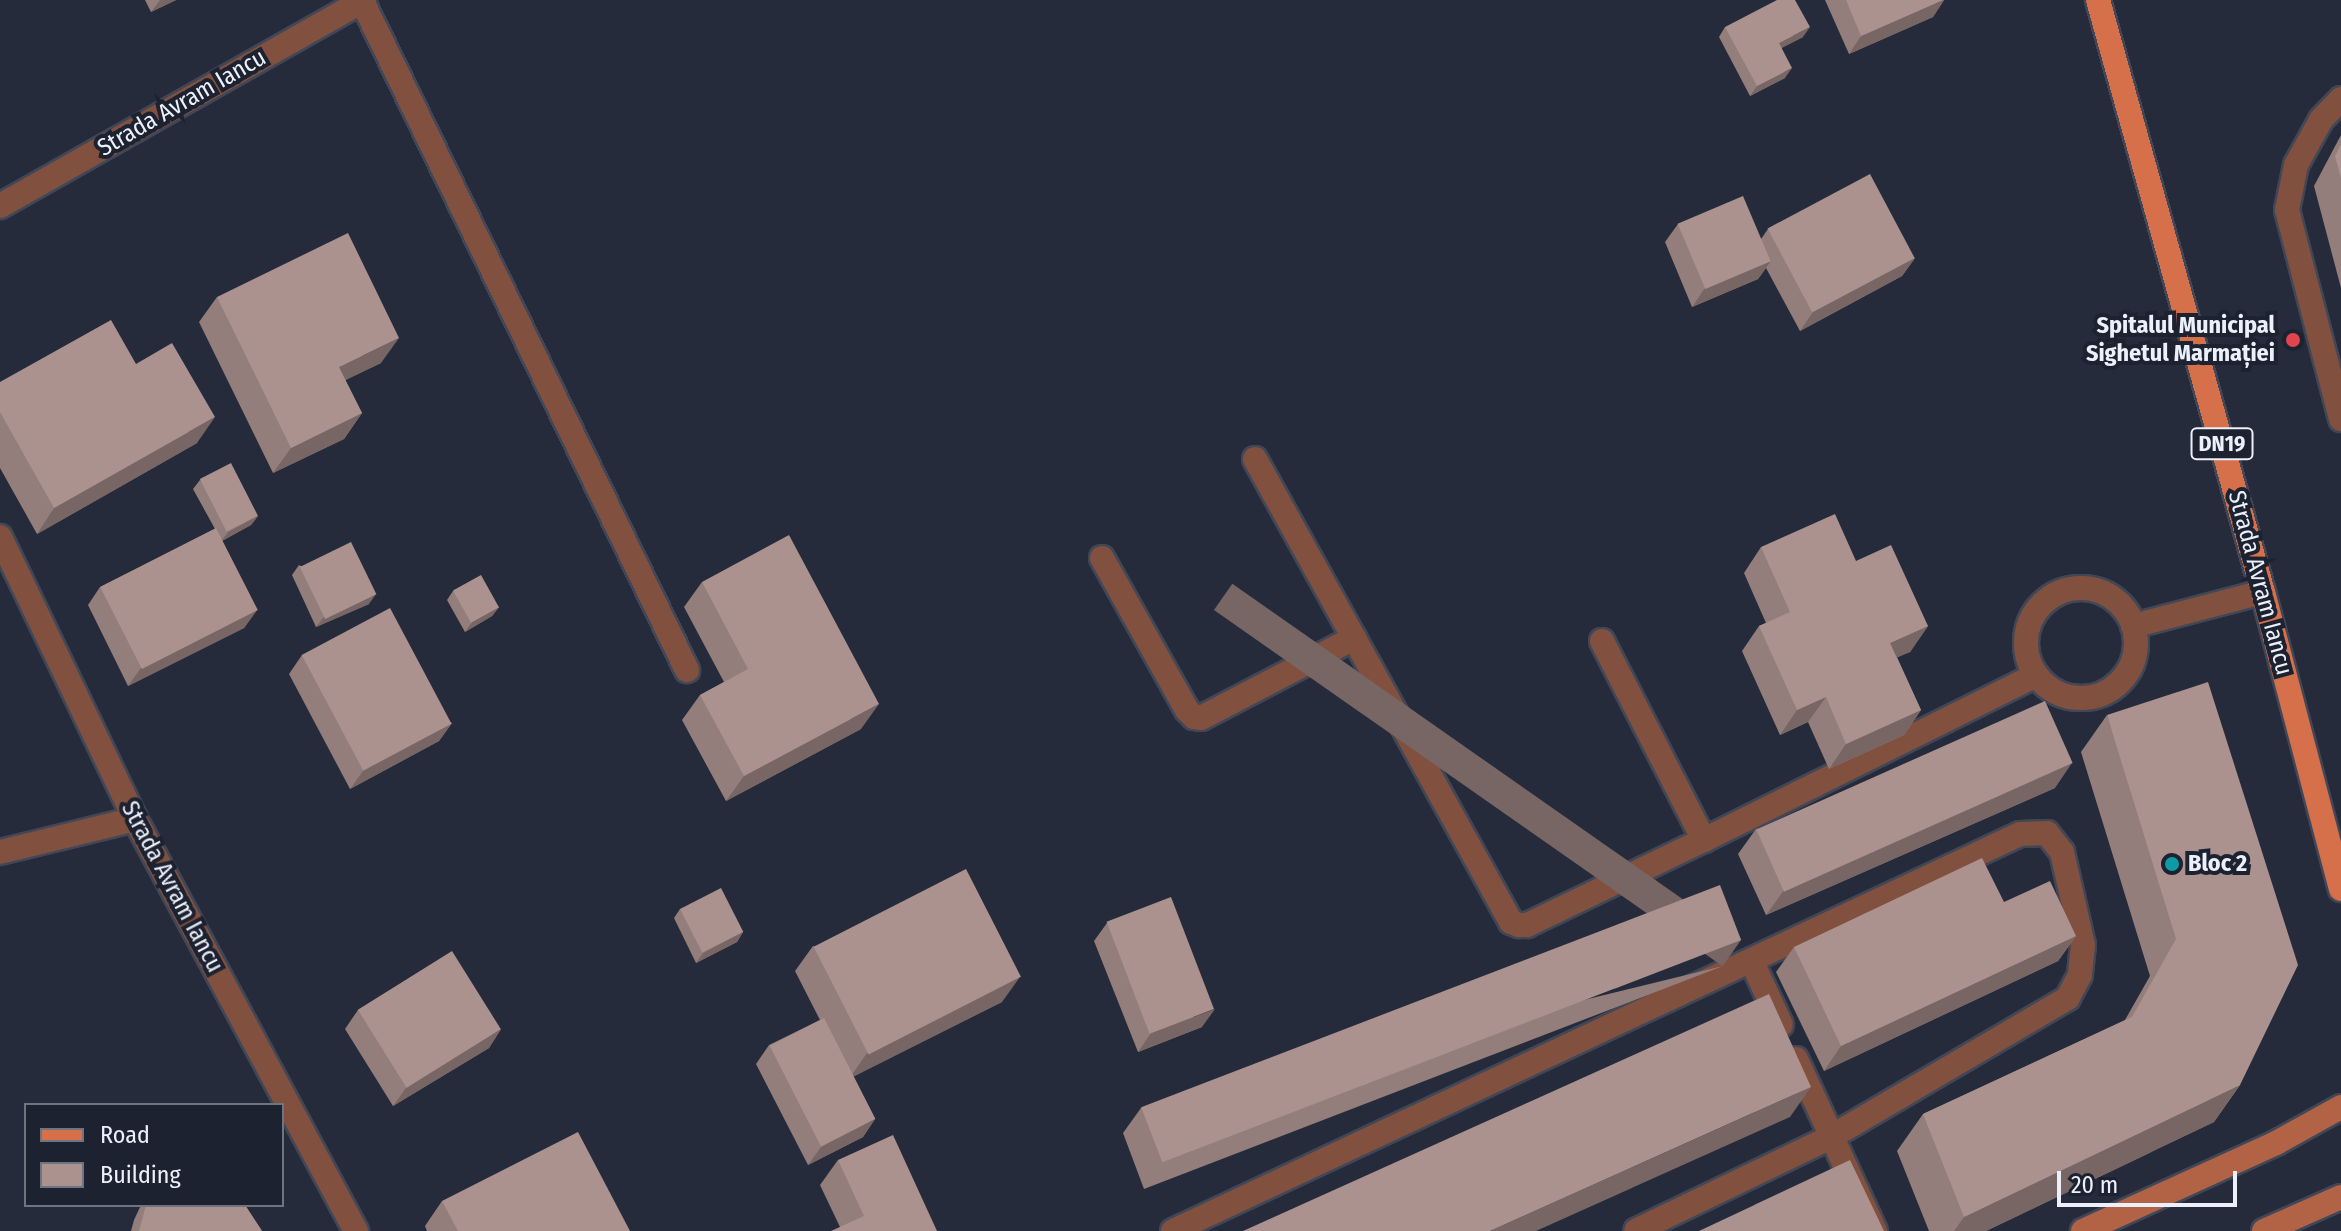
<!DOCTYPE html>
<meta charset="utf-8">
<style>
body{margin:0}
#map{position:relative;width:2341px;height:1231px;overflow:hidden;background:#252b3b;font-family:"Fira Sans Condensed",sans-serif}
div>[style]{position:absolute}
.roads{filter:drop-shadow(2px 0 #414756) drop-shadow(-2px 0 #414756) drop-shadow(0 2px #414756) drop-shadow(0 -2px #414756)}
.lane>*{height:24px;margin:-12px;padding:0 12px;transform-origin:12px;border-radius:12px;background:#82503e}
.lane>.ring{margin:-12px;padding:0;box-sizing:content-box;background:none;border:24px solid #82503e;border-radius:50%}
.street>*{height:24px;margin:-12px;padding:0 12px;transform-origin:12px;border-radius:12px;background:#82503e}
.secondary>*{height:24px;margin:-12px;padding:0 12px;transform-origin:12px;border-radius:12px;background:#b26345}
.primary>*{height:24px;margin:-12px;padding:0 12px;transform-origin:12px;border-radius:12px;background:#d6704a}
.wall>*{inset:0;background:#937e7b}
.shaded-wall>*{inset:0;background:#786664;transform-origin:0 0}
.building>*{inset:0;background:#ab928f;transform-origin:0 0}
.dots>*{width:22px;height:22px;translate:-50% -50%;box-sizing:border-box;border:4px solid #1c2230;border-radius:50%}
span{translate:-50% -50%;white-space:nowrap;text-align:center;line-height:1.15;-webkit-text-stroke:8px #1c2230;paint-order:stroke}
.shield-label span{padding:2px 6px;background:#1c2230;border:2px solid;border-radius:6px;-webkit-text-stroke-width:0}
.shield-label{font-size:22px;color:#ecf0fb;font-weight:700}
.street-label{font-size:24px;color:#ecf0fb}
.poi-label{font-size:24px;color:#ecf0fb;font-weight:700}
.right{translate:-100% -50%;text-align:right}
.left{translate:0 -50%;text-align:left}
.legend{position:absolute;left:24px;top:1103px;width:260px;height:104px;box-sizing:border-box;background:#1c2230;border:2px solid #6f7481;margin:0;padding:10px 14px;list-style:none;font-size:24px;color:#ecf0fb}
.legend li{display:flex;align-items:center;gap:16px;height:40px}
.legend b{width:40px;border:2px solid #6f7481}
.scale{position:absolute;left:2057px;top:1171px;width:180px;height:36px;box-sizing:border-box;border:4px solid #ecf0fb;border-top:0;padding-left:10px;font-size:24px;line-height:28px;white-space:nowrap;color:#ecf0fb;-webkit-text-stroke:6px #1c2230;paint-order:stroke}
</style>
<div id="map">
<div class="roads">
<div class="lane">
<div style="left:2341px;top:99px;width:29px;rotate:134deg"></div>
<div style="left:2321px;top:120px;width:51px;rotate:119.1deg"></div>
<div style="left:2296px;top:165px;width:46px;rotate:101.3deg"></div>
<div style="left:2287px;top:210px;width:216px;rotate:75.5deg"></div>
<div style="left:1255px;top:459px;width:529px;rotate:61.06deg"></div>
<div style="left:1511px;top:922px;width:9px;rotate:21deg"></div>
<div style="left:1519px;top:925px;width:8px"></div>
<div style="left:1527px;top:925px;width:196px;rotate:-25.7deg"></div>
<div style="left:1704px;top:840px;width:371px;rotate:-26.4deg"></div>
<div style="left:1102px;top:558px;width:174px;rotate:60.8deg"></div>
<div style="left:1187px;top:710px;width:10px;rotate:45deg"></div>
<div style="left:1194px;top:717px;width:7px;rotate:8deg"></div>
<div style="left:1201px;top:718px;width:173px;rotate:-27.6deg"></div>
<div class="ring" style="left:2026px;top:588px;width:86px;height:86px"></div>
<div style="left:2133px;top:626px;width:134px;rotate:-14.7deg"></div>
<div style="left:1602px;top:641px;width:224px;rotate:62.9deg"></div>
<div style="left:1752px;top:962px;width:69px;rotate:65.3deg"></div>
<div style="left:1796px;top:1059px;width:189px;rotate:65.3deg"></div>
<div style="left:1173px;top:1231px;width:935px;rotate:-25.11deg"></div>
<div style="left:2020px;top:834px;width:27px;rotate:-2deg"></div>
<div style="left:2047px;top:833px;width:24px;rotate:52deg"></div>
<div style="left:2062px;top:852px;width:95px;rotate:77.3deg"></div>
<div style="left:2083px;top:945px;width:30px;rotate:96deg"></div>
<div style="left:2080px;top:975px;width:26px;rotate:118deg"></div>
<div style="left:2068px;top:998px;width:275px;rotate:149.6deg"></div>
<div style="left:1831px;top:1137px;width:216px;rotate:154.3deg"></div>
</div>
<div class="street">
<div style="left:362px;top:1px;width:744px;rotate:64.09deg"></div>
<div style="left:0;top:206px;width:418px;rotate:-29.5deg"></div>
<div style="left:0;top:537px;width:313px;rotate:64.4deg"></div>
<div style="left:135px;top:819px;width:468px;rotate:61.8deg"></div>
<div style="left:0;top:852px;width:139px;rotate:-13.7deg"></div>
</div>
<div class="secondary">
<div style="left:2083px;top:1231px;width:212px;rotate:-24.5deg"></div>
<div style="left:2276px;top:1143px;width:74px;rotate:-29deg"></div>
<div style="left:2264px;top:1231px;width:84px;rotate:-23.8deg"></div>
</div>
<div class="primary">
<div style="left:2098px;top:0;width:615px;rotate:74.43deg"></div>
<div style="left:2263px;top:592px;width:307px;rotate:75.3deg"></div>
</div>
</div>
<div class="wall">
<div style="clip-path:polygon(145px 0,176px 0,151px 12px)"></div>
<div style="clip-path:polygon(1825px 0,1944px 0,1933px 17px,1849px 54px)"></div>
<div style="clip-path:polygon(1725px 27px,1803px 37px,1781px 48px,1785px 78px,1750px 96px,1719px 37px)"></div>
<div style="clip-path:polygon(2341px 135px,2341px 288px,2314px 186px)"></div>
<div style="clip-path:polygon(1678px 224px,1761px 239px,1768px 229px,1915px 258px,1902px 276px,1800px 331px,1766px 268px,1758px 279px,1692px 307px,1665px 242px)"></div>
<div style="clip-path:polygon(217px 297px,381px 363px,345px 380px,362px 413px,344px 439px,273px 473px,199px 322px)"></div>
<div style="clip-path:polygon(136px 364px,197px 443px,37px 534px,0 468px,0 382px)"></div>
<div style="clip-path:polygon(200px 480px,258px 516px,251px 525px,222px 541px,257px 610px,244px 628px,128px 686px,88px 605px,100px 587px,215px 529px,193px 489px)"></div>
<div style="clip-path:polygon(1761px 547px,1856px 561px,1928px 626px,1910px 652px,1897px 657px,1921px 710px,1904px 735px,1829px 769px,1808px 722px,1780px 735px,1742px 651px,1759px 626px,1766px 623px,1744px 573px)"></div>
<div style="clip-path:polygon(299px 565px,369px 604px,316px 627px,292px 575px)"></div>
<div style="clip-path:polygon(702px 582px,861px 729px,726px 801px,682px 720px,700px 695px,724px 682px,684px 607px)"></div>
<div style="clip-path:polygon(453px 591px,499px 607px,492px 616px,465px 632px,447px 600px)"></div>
<div style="clip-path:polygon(302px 655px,452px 723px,439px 741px,350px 789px,289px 674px)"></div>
<div style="clip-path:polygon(2107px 715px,2240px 1085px,2214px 1122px,1986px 1231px,1929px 1231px,1897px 1151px,1923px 1114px,2125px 1020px,2150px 976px,2081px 752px)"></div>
<div style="clip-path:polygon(2055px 788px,1766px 915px,1738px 854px,1756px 829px)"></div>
<div style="clip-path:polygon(2004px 902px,2076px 936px,2058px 961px,1824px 1071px,1776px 972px,1794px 947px)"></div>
<div style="clip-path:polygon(680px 909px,743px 932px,737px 942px,696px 963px,674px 918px)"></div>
<div style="clip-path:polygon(1107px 923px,1202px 1027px,1138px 1052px,1094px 941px)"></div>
<div style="clip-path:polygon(813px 946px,1002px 1002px,853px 1076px,875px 1119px,863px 1137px,808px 1165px,756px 1064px,769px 1045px,820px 1020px,795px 971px)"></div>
<div style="clip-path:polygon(1723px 966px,1144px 1189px,1123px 1133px,1141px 1108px)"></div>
<div style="clip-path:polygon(358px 1010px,501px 1029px,489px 1048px,393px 1106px,345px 1029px)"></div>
<div style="clip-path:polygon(838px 1160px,937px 1231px,840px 1227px,820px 1185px)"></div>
<div style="clip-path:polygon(442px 1201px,630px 1231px,427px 1231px,425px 1226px)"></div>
<div style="clip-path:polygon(141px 1205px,245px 1205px,262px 1231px,131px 1231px,134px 1220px)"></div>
</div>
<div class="shaded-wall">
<div style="clip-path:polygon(160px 0,176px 0,151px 12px)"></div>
<div style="clip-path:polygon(1943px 0,1944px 0,1933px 17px,1849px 54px,1861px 36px)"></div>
<div style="clip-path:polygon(1810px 27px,1803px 37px,1772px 53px,1779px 43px)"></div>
<div style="clip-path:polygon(1792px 68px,1785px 78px,1750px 96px,1757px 86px)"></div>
<div style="clip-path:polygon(1915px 258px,1902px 276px,1800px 331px,1813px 312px)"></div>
<div style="clip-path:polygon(1771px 261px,1758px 279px,1692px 307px,1705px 288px)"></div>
<div style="clip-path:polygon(399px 338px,381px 363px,321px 392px,339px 367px)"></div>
<div style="clip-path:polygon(362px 413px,344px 439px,273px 473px,291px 448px)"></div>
<div style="clip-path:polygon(215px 417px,197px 443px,37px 534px,54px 508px)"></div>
<div style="clip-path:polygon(258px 516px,251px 525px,221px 541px,228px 532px)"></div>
<div style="clip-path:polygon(376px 594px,369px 604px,316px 627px,323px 618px)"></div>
<div style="clip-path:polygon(499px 607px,492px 616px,465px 632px,472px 622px)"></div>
<div style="clip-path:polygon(257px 610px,244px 628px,128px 686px,141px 668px)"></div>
<div style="clip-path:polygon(1928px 626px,1910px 652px,1873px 668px,1890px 643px)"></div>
<div style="clip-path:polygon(1826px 697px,1808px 722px,1780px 735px,1797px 710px)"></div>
<div style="clip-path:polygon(879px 704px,861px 729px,726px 801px,744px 776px)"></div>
<div style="clip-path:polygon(1921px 710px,1904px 735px,1829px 769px,1846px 744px)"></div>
<div style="clip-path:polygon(452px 723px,439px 741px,350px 789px,363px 771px)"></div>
<div style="clip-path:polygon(2072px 763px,2055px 788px,1766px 915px,1784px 890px)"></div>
<div style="clip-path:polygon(743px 932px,737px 942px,696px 963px,703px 953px)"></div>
<div style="clip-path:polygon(2076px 936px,2058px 961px,1824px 1071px,1841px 1046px)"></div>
<div style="left:1741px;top:940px;width:32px;height:621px;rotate:125deg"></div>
<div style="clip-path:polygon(1020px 977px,1002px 1002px,849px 1079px,867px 1053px)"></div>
<div style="clip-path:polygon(1215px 1009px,1202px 1027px,1138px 1052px,1151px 1033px)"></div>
<div style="clip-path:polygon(501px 1029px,489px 1048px,393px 1106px,406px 1088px)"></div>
<div style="clip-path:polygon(2240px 1085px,2214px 1122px,1986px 1231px,1954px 1231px,1964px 1217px)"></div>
<div style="clip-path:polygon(1811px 1087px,1790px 1117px,1536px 1231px,1490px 1231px)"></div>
<div style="clip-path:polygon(875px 1119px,863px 1137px,808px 1165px,821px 1147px)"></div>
</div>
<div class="building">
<div style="clip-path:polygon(1777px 0,1795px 0,1810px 27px,1779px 43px,1792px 68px,1757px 86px,1725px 27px)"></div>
<div style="clip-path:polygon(1846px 0,1943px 0,1861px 36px)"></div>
<div style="clip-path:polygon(2341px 144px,2341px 178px,2335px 156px)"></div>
<div style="left:1870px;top:174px;width:95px;height:116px;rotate:62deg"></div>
<div style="left:1743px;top:196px;width:71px;height:71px;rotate:67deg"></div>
<div style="clip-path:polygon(348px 233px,399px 338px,339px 367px,362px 413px,291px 448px,217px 297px)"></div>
<div style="clip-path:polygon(111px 320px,136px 364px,172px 343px,215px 417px,54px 508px,0 412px,0 382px)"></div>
<div style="left:231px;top:463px;width:59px;height:35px;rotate:63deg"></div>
<div style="clip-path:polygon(1835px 514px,1856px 561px,1891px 545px,1928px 626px,1890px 643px,1921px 710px,1846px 744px,1826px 697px,1797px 710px,1759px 626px,1790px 612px,1761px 547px)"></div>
<div style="left:216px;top:528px;width:92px;height:130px;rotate:63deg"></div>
<div style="clip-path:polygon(789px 535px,879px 704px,744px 776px,700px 695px,748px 669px,702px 582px)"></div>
<div style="left:351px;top:542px;width:58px;height:57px;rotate:64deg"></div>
<div style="left:481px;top:575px;width:37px;height:32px;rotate:61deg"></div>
<div style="left:390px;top:608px;width:131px;height:100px;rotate:62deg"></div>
<div style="clip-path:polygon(2208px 682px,2298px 965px,2240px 1085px,1964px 1217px,1923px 1114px,2132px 1017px,2176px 939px,2107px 715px)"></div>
<div style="left:2045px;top:701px;width:68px;height:316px;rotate:66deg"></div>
<div style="clip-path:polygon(1982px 858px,2004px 902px,2050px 881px,2076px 936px,1841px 1046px,1794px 947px)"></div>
<div style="left:966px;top:869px;width:121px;height:171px;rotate:63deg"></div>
<div style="left:1720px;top:885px;width:59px;height:620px;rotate:69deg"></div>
<div style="left:721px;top:888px;width:49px;height:46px;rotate:63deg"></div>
<div style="left:1171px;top:897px;width:120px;height:69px;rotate:69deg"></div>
<div style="left:452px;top:951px;width:92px;height:111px;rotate:58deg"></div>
<div style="clip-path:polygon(1769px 994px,1811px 1087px,1490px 1231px,1243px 1231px)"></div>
<div style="left:824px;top:1018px;width:113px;height:61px;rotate:63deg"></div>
<div style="clip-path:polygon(578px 1132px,630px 1231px,458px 1231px,442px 1201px)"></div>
<div style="clip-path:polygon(893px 1135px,937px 1231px,831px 1231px,864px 1216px,838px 1160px)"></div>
<div style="clip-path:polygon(1850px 1160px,1884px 1231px,1699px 1231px)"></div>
<div style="clip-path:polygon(146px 1205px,245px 1205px,262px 1231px,139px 1231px)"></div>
</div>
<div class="dots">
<div style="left:2293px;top:340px;background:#e0444e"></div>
<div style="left:2172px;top:864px;background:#0f9aa8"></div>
</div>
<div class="shield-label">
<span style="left:2222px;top:444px">DN19</span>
</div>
<div class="street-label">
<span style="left:182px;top:103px;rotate:-30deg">Strada Avram Iancu</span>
<span style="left:2260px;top:583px;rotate:75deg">Strada Avram Iancu</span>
<span style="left:172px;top:887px;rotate:62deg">Strada Avram Iancu</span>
</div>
<div class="poi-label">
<span class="right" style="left:2275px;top:340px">Spitalul Municipal<br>Sighetul Marmației</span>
<span class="left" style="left:2188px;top:864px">Bloc 2</span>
</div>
<ul class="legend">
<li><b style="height:10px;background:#d6704a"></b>Road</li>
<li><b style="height:22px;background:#ab928f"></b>Building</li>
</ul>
<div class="scale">20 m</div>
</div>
